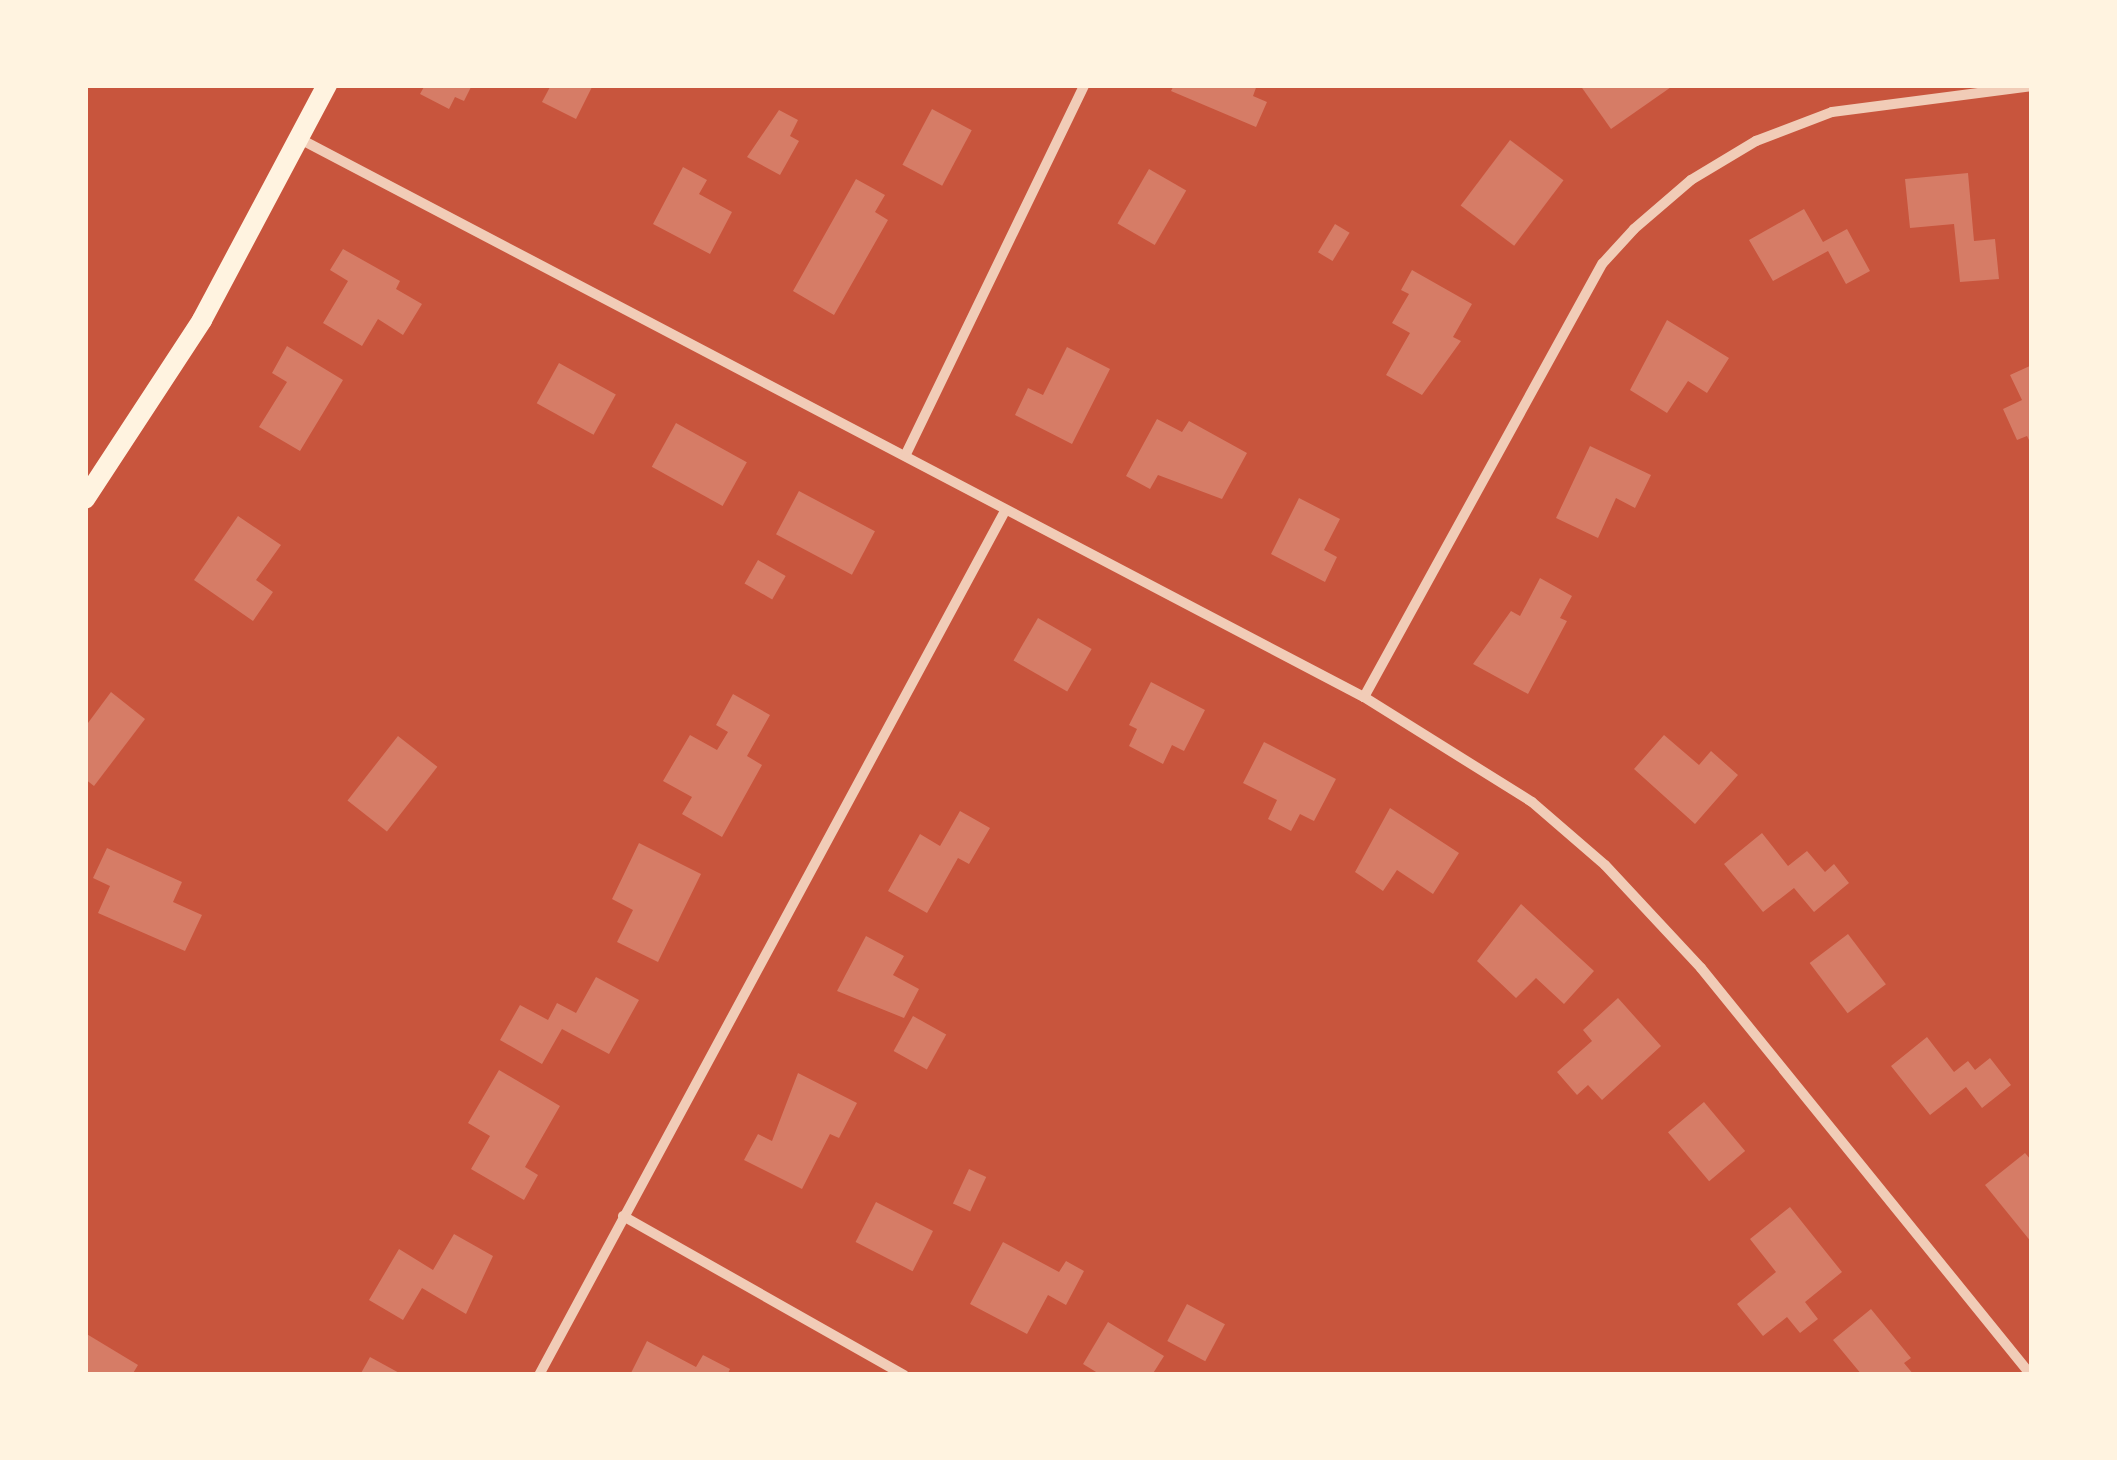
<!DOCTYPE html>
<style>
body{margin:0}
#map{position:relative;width:2117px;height:1460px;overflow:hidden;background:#c8553d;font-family:Jost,sans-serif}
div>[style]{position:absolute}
.building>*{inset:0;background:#d67c66;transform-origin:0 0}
.minor>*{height:10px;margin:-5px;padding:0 5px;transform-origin:5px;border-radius:5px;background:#f1ccb7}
.secondary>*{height:20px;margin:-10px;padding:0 10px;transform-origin:10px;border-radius:10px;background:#fff3e0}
span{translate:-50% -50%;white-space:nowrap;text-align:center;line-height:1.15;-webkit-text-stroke:8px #fff3e0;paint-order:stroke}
.frame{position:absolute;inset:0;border:88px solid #fff3e0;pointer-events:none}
</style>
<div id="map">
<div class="building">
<div style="clip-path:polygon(425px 85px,472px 85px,464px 101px,455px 97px,449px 109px,420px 94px)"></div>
<div style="clip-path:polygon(551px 85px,593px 85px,576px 119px,542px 102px)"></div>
<div style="clip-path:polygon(1174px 85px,1257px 85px,1253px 96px,1267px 102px,1256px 127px,1171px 91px)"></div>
<div style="clip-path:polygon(1580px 85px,1674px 85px,1611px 129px)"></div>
<div style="left:932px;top:109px;width:45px;height:63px;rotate:28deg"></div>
<div style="clip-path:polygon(779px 110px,798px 120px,790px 136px,799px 141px,780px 175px,747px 157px)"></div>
<div style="left:1510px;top:140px;width:67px;height:82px;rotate:37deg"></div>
<div style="clip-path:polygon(683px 167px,707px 180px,699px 194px,732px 212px,710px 254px,653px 224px)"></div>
<div style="left:1149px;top:169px;width:43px;height:63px;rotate:30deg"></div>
<div style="clip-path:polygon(1968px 173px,1974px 241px,1995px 239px,1999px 279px,1960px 282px,1954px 224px,1910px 228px,1905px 179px)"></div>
<div style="clip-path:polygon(856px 179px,885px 195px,875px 212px,888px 220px,834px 315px,793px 291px)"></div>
<div style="clip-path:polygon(1804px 209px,1823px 242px,1847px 229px,1870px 271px,1846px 284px,1828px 251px,1773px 281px,1749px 240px)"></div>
<div style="left:1335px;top:224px;width:17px;height:33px;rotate:31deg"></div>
<div style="clip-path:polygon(343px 249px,400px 281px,396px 289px,422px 304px,403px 335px,378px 319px,362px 346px,323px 323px,348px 281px,330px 270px)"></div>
<div style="clip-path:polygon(1412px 270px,1472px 304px,1453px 337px,1461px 341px,1422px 395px,1386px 375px,1410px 333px,1392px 323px,1409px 294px,1401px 290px)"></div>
<div style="clip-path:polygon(1667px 320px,1729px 358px,1707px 393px,1688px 381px,1667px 413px,1630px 390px)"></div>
<div style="clip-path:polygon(287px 346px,343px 380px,300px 451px,259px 427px,287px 382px,272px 373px)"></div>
<div style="clip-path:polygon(1067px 347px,1110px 369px,1072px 444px,1015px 415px,1028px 388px,1043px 395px)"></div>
<div style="left:559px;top:363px;width:65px;height:46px;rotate:29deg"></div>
<div style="clip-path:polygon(2032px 365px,2032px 446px,2027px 436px,2017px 440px,2003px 409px,2022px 400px,2010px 375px)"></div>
<div style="clip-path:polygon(1157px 419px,1182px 432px,1189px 421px,1247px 453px,1222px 499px,1158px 475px,1150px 489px,1126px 476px)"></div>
<div style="left:676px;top:423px;width:81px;height:50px;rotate:29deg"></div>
<div style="clip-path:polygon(1590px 446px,1651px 475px,1635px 508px,1616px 498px,1598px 538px,1556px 518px)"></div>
<div style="left:799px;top:491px;width:86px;height:49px;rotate:28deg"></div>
<div style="clip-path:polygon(1299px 498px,1340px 519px,1324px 550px,1337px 557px,1325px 582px,1271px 554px)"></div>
<div style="clip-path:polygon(238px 516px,281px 545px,256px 580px,273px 592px,253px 621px,194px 580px)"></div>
<div style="left:758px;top:560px;width:32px;height:27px;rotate:30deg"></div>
<div style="clip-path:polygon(1540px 578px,1572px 596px,1560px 618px,1567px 621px,1528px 694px,1473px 664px,1511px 611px,1520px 616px)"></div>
<div style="left:1038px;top:618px;width:62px;height:49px;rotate:30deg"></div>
<div style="clip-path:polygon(1151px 682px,1205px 710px,1184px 751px,1172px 745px,1163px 764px,1129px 746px,1137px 729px,1129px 725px)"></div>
<div style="clip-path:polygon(111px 692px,145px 719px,94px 786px,85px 779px,85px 727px)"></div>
<div style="clip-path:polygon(733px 694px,770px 715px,747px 756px,762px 765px,722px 837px,682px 814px,692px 797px,663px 781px,690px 735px,717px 750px,728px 732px,716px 725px)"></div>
<div style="clip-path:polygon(1664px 735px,1699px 765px,1711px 751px,1738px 775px,1695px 824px,1634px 769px)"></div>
<div style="left:398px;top:736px;width:50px;height:82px;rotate:38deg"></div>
<div style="clip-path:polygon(1264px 742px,1336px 779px,1314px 821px,1300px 814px,1291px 831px,1268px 819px,1277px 800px,1243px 783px)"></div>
<div style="clip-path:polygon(1390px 808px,1459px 853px,1433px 894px,1397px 870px,1383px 891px,1355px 872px)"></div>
<div style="clip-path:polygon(960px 811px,990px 828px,969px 864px,958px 858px,927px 913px,888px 891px,920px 834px,940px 846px)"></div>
<div style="clip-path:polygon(1762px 833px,1788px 866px,1807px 851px,1825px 872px,1834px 864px,1849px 883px,1814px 912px,1794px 888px,1763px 912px,1724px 864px)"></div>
<div style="clip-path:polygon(639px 843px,701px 874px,658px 962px,617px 942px,633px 910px,612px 899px)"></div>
<div style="clip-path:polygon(107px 848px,182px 882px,173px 902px,202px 915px,185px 951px,98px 913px,110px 886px,93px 878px)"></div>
<div style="clip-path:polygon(1521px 904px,1594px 971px,1564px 1004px,1536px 978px,1516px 998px,1477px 961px)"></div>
<div style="left:1848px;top:934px;width:63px;height:48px;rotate:53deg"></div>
<div style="clip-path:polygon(866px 936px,904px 956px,893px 975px,919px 989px,904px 1018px,837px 991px)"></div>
<div style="clip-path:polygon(596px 977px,639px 1000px,609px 1054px,562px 1029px,542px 1064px,500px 1040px,520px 1005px,548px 1020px,557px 1003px,576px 1013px)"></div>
<div style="clip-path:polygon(1618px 998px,1661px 1046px,1602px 1100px,1588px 1085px,1577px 1095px,1557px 1072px,1592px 1041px,1583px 1030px)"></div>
<div style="left:913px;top:1016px;width:38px;height:40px;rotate:29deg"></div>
<div style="clip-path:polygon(1927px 1037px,1954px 1072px,1968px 1061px,1975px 1070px,1990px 1058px,2011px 1085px,1982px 1108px,1966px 1087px,1930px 1115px,1891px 1066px)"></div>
<div style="clip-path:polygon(499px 1070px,560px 1106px,525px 1167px,538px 1175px,524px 1200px,471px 1169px,490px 1136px,468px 1123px)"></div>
<div style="clip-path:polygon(798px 1073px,857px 1103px,839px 1138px,830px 1134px,802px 1189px,744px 1160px,758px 1134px,772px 1141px)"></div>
<div style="left:1704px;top:1102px;width:64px;height:47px;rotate:50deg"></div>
<div style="clip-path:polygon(2025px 1153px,2032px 1161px,2032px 1243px,1985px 1185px)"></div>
<div style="left:969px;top:1169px;width:19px;height:38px;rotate:25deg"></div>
<div style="left:876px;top:1202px;width:64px;height:45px;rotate:27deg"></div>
<div style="clip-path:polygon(1790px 1207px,1842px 1272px,1805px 1302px,1818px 1319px,1800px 1333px,1787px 1317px,1763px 1336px,1737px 1304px,1776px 1272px,1750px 1239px)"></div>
<div style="clip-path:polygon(454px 1234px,493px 1256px,466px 1314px,422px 1288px,403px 1320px,369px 1300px,399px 1249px,433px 1270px)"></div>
<div style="clip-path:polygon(1003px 1242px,1059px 1272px,1066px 1261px,1084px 1271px,1066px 1305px,1048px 1295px,1027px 1334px,970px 1304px)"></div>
<div style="left:1187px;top:1304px;width:43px;height:42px;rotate:28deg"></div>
<div style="clip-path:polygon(1871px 1309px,1911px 1358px,1904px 1363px,1914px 1375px,1862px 1375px,1833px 1340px)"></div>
<div style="clip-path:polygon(1108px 1322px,1164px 1356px,1152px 1375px,1101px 1375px,1083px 1364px)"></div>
<div style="clip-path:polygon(85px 1333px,138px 1365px,132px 1375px,85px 1375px)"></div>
<div style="clip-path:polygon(647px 1341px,696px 1367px,703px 1355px,730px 1369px,727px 1375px,630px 1375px)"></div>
<div style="clip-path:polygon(370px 1357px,403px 1375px,360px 1375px)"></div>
</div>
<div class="minor">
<div style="left:302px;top:140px;width:1199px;rotate:27.68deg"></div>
<div style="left:1364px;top:697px;width:198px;rotate:32deg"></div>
<div style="left:1532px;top:802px;width:96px;rotate:40.8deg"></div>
<div style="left:1605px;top:865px;width:141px;rotate:47deg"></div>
<div style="left:1701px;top:968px;width:524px;rotate:50.96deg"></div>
<div style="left:906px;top:454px;width:410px;rotate:-64.2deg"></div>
<div style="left:1364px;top:697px;width:495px;rotate:-61.2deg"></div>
<div style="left:1603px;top:263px;width:46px;rotate:-47.6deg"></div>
<div style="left:1634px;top:229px;width:75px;rotate:-40.7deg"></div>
<div style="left:1691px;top:180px;width:76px;rotate:-31deg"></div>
<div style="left:1756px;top:141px;width:81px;rotate:-20.9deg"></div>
<div style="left:1832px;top:112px;width:202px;rotate:-7.4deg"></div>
<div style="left:623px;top:1216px;width:323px;rotate:29.5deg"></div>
<div style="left:539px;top:1375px;width:982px;rotate:-61.66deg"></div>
</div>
<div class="secondary">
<div style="left:85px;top:499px;width:214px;rotate:-56.8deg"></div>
<div style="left:202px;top:320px;width:266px;rotate:-62deg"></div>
</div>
<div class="frame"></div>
</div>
